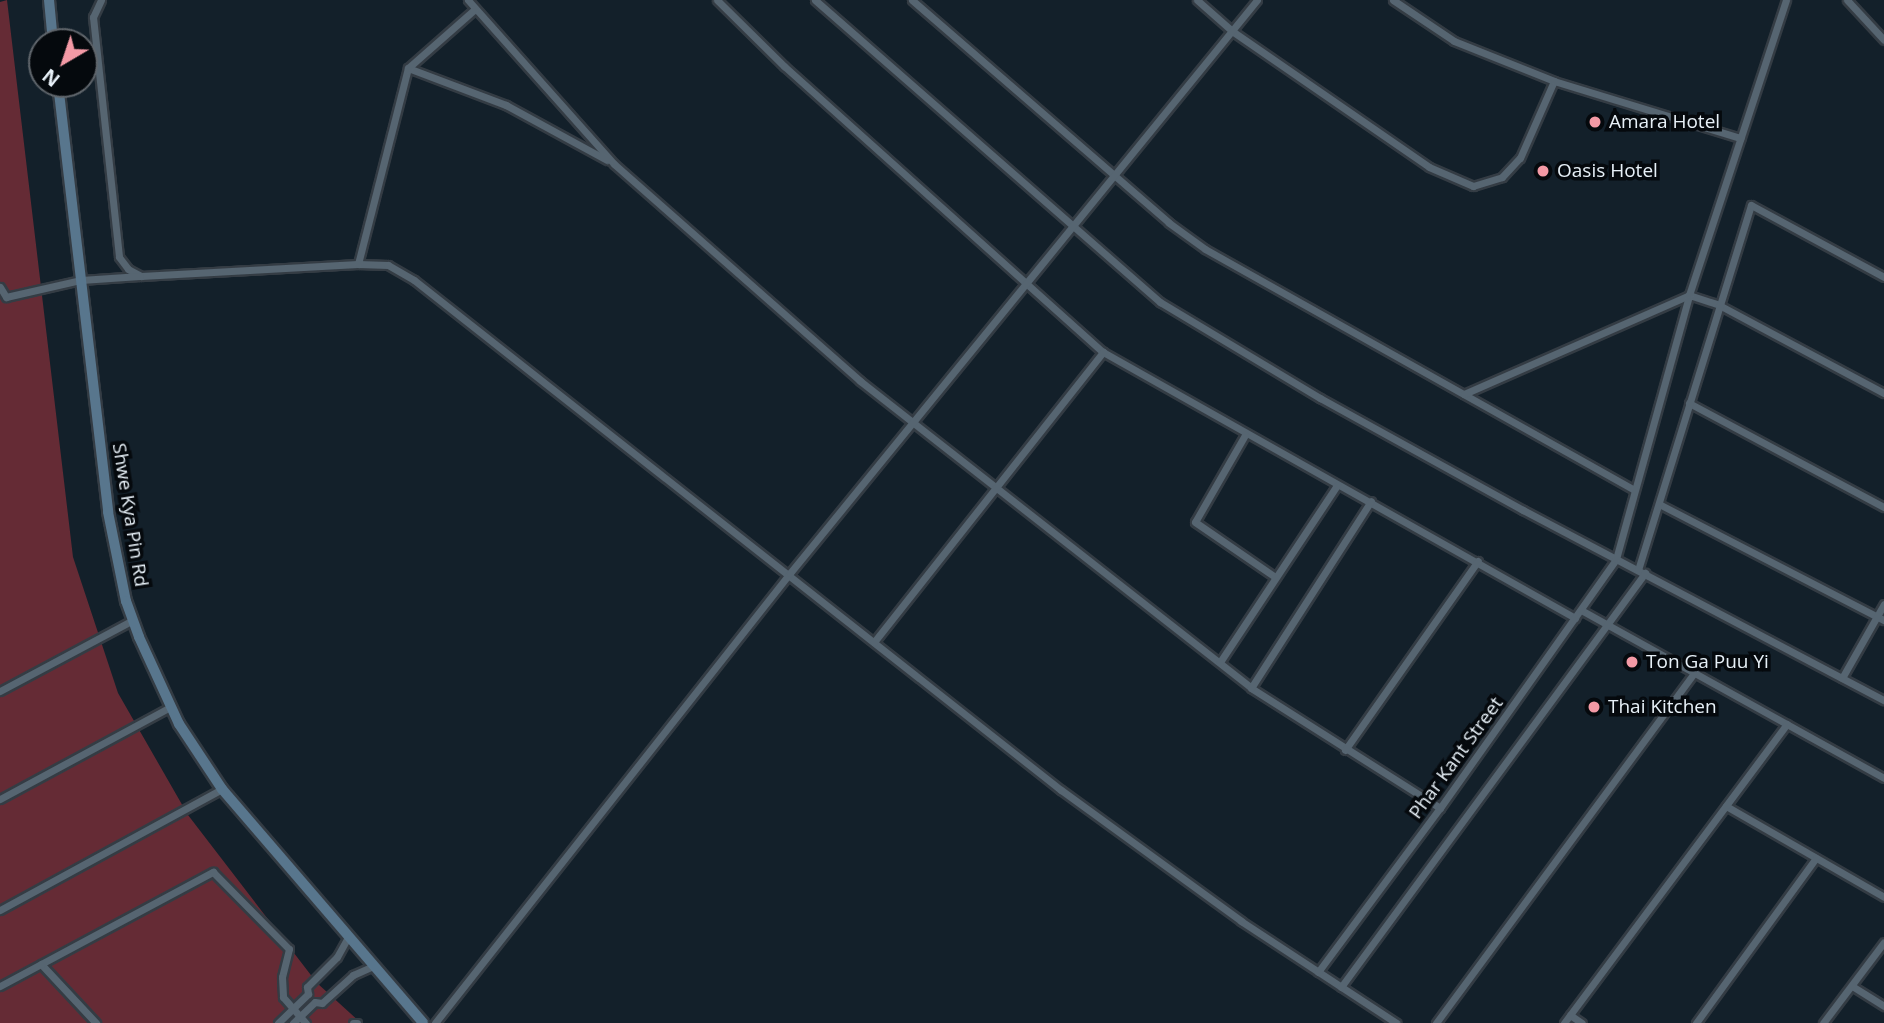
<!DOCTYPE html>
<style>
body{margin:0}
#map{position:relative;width:1884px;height:1023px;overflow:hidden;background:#13202a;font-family:"Open Sans",sans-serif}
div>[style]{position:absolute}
.green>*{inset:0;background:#652b35}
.roads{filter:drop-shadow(2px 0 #343c44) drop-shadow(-2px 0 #343c44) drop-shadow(0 2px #343c44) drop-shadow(0 -2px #343c44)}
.street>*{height:7px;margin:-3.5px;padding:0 3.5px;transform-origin:3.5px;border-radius:3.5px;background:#566571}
.secondary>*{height:10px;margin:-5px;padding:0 5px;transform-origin:5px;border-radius:5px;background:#58768d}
.dots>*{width:19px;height:19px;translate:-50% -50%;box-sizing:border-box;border:4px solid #05090d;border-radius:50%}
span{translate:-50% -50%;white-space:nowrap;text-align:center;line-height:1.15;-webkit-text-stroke:7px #05090d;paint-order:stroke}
.poi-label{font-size:19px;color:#e7f0f7}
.left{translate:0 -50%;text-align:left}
.street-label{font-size:19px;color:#e7f0f7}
.north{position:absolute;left:28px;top:28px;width:70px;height:70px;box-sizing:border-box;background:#05090d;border:2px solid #5f656b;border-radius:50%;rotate:219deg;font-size:19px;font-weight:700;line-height:28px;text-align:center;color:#e7f0f7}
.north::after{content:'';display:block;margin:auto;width:24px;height:32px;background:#f49aa6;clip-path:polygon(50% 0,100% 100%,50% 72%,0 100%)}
</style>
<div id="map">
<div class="green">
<div style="clip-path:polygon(7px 0,73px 557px,118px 693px,188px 815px,317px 983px,361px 1023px,0 1023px,0 2px)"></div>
</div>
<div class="roads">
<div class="street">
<div style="left:101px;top:0;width:19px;rotate:115deg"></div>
<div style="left:93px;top:17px;width:241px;rotate:83.8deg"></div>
<div style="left:119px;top:257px;width:15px;rotate:53deg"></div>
<div style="left:128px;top:269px;width:15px;rotate:28deg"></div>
<div style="left:141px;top:276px;width:217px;rotate:-3.2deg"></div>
<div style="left:358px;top:264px;width:30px;rotate:2deg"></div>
<div style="left:388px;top:265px;width:30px;rotate:30deg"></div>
<div style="left:414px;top:280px;width:824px;rotate:38.25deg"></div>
<div style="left:1061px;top:790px;width:223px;rotate:36deg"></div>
<div style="left:1241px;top:921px;width:186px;rotate:33.3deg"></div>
<div style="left:468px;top:0;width:220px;rotate:48.3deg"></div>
<div style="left:614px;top:164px;width:328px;rotate:41.4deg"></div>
<div style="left:860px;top:381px;width:497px;rotate:38.1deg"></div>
<div style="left:1251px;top:688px;width:224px;rotate:32.4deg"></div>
<div style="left:717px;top:0;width:94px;rotate:44.6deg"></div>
<div style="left:784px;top:66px;width:428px;rotate:41.9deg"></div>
<div style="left:1103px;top:352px;width:542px;rotate:29.4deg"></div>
<div style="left:815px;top:0;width:459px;rotate:41.2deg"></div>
<div style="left:1160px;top:302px;width:187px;rotate:31deg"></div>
<div style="left:1320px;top:398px;width:232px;rotate:28.9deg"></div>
<div style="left:1523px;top:510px;width:408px;rotate:27.8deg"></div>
<div style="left:912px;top:0;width:340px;rotate:40.9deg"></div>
<div style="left:1169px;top:223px;width:44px;rotate:35.8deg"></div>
<div style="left:1205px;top:249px;width:492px;rotate:29.3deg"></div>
<div style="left:1197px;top:0;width:47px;rotate:41.5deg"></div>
<div style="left:1232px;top:31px;width:239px;rotate:34.6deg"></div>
<div style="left:1429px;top:167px;width:48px;rotate:23.4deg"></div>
<div style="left:1473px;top:186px;width:30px;rotate:-17deg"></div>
<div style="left:1502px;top:177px;width:26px;rotate:-47deg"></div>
<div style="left:1520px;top:158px;width:84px;rotate:-66.2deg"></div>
<div style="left:1393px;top:0;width:73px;rotate:33.9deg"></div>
<div style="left:1454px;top:41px;width:108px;rotate:21.8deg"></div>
<div style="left:1554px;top:81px;width:195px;rotate:17deg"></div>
<div style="left:1847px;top:0;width:54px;rotate:47.2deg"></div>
<div style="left:408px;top:68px;width:105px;rotate:20.7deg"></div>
<div style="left:506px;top:105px;width:115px;rotate:28.6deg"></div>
<div style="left:358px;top:264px;width:202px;rotate:-75.7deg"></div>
<div style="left:408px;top:68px;width:89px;rotate:-41.4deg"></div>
<div style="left:0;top:287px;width:12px;rotate:59deg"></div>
<div style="left:6px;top:297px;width:77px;rotate:-12.8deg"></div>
<div style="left:81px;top:280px;width:59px;rotate:-3.9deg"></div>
<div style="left:1464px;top:394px;width:246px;rotate:-23.7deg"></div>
<div style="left:1689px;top:295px;width:32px;rotate:18deg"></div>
<div style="left:1719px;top:305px;width:187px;rotate:28.1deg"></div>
<div style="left:1689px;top:403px;width:221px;rotate:28.1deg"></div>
<div style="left:1245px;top:435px;width:100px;rotate:119.9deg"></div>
<div style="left:1195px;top:522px;width:97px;rotate:34.5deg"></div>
<div style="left:1659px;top:504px;width:253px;rotate:27.3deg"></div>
<div style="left:1638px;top:570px;width:382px;rotate:-72.8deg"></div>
<div style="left:1751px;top:205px;width:151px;rotate:28.4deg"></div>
<div style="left:1581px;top:610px;width:346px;rotate:29deg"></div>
<div style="left:874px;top:642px;width:370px;rotate:-51.7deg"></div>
<div style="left:1220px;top:662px;width:212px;rotate:-56.5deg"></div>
<div style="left:1842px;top:678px;width:85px;rotate:-60.4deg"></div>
<div style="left:1251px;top:688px;width:222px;rotate:-57.3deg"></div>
<div style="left:0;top:691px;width:151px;rotate:-28.1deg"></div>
<div style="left:1345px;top:750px;width:231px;rotate:-54.9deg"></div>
<div style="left:0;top:799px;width:193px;rotate:-28.4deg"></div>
<div style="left:1726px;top:806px;width:182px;rotate:29.9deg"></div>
<div style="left:0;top:910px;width:253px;rotate:-28.6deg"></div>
<div style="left:41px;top:964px;width:81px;rotate:47deg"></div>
<div style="left:1318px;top:972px;width:204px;rotate:-53.4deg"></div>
<div style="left:1440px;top:808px;width:305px;rotate:-54.7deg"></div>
<div style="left:1616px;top:559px;width:274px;rotate:-74.5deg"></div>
<div style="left:1689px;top:295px;width:311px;rotate:-71.8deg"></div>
<div style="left:0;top:986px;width:242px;rotate:-28.2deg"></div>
<div style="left:213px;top:872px;width:108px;rotate:45.4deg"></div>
<div style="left:289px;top:949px;width:29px;rotate:104deg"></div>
<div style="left:282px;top:977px;width:20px;rotate:87deg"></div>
<div style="left:283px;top:997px;width:35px;rotate:49deg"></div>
<div style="left:1852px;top:986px;width:38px;rotate:32deg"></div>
<div style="left:1341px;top:987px;width:514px;rotate:-53.71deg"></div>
<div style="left:1570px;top:1015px;width:14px;rotate:34deg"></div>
<div style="left:278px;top:1023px;width:42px;rotate:-44deg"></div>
<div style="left:308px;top:994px;width:7px;rotate:-98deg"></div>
<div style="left:307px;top:987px;width:42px;rotate:-45deg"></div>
<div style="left:337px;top:957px;width:21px;rotate:-61deg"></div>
<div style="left:293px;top:1023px;width:30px;rotate:-44deg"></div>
<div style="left:315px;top:1002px;width:7px;rotate:8deg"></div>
<div style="left:322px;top:1003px;width:42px;rotate:-42.1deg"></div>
<div style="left:353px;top:975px;width:20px;rotate:-24deg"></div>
<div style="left:353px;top:1023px;width:4px"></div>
<div style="left:435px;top:1023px;width:573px;rotate:-51.73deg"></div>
<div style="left:790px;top:573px;width:739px;rotate:-50.82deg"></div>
<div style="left:1436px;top:1023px;width:433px;rotate:-53.6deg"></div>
<div style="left:1564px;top:1023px;width:373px;rotate:-53.3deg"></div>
<div style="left:1696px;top:1023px;width:204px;rotate:-54deg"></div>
<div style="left:1823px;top:1023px;width:101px;rotate:-53deg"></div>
</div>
<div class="secondary">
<div style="left:49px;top:0;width:42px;rotate:84.6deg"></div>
<div style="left:58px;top:84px;width:431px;rotate:83.3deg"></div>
<div style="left:108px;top:512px;width:91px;rotate:78.6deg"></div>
<div style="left:126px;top:601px;width:38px;rotate:70deg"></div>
<div style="left:139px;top:637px;width:96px;rotate:65.3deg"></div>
<div style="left:179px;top:724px;width:78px;rotate:56.5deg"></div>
<div style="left:222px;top:789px;width:308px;rotate:49.3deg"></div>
</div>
</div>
<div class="dots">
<div style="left:1595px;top:122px;background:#f49aa6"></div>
<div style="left:1543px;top:171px;background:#f49aa6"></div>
<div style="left:1632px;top:662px;background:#f49aa6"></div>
<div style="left:1594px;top:707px;background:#f49aa6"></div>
</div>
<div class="poi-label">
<span class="left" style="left:1609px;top:122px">Amara Hotel</span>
<span class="left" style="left:1557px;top:171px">Oasis Hotel</span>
<span class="left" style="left:1646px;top:662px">Ton Ga Puu Yi</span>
<span class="left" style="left:1608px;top:707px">Thai Kitchen</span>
</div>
<div class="street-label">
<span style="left:130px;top:515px;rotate:81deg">Shwe Kya Pin Rd</span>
<span style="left:1456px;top:758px;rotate:-54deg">Phar Kant Street</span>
</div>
<div class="north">N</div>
</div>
